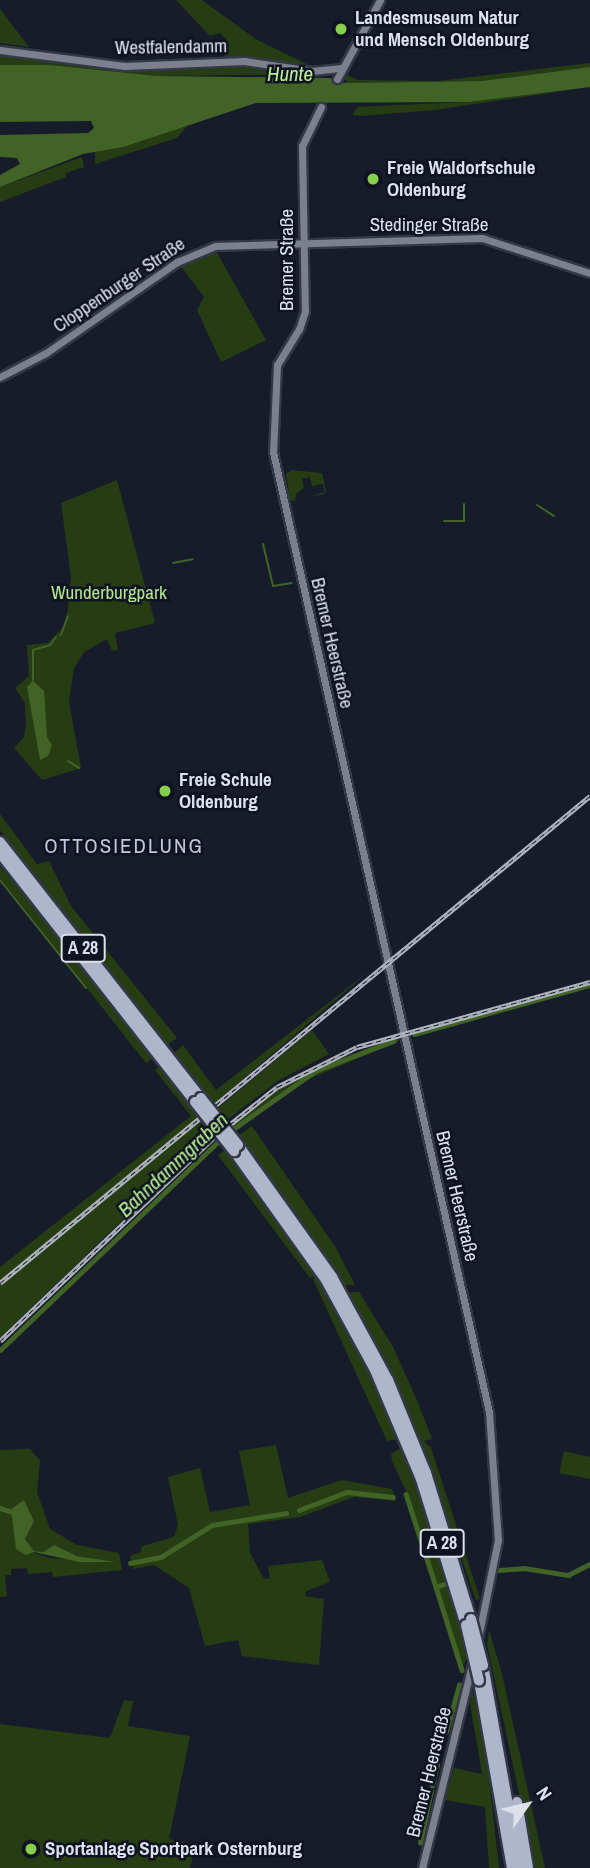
<!DOCTYPE html>
<meta charset="utf-8">
<style>
body{margin:0}
#map{position:relative;width:590px;height:1868px;overflow:hidden;background:#171c2b;font-family:"Archivo Narrow",sans-serif}
div>[style]{position:absolute}
.green>*{inset:0;background:#263d14}
.water>*{inset:0;background:#416326}
.stream>*{height:2px;margin:-1px;padding:0 1px;transform-origin:1px;border-radius:1px;background:#416326}
.canal>*{height:4.5px;margin:-2.25px;padding:0 2.25px;transform-origin:2.25px;border-radius:2.25px;background:#416326}
.roads{filter:drop-shadow(2px 0 #333846) drop-shadow(-2px 0 #333846) drop-shadow(0 2px #333846) drop-shadow(0 -2px #333846)}
.secondary>*{height:7px;margin:-3.5px;padding:0 3.5px;transform-origin:3.5px;border-radius:3.5px;background:#7c808d}
.highway>*{height:10px;margin:-5px;padding:0 5px;transform-origin:5px;border-radius:5px;background:#afb6cb}
.rail>*{height:4.5px;margin-top:-2.25px;transform-origin:0;background:repeating-linear-gradient(90deg,#0e1221 0 5px,#b1b5c1 0 10px);box-sizing:border-box;border-block:2px solid #b1b5c1}
.bridges{filter:drop-shadow(2px 0 #333846) drop-shadow(-2px 0 #333846) drop-shadow(0 2px #333846) drop-shadow(0 -2px #333846)}
.highway-bridge>*{height:10px;margin:-5px;padding:0 5px;transform-origin:5px;border-radius:5px;background:#afb6cb}
.dots>*{width:19px;height:19px;translate:-50% -50%;box-sizing:border-box;border:4px solid #0e1221;border-radius:50%}
span{translate:-50% -50%;white-space:nowrap;text-align:center;line-height:1.15;-webkit-text-stroke:5px #0e1221;paint-order:stroke}
.shield-label span{padding:2px 5px;background:#0e1221;border:2px solid;border-radius:5px;-webkit-text-stroke-width:0}
.shield-label{font-size:18px;color:#dde1ec;font-weight:700}
.poi-label{font-size:19px;color:#dde1ec;font-weight:700}
.left{translate:0 -50%;text-align:left}
.street-label{font-size:19px;color:#dde1ec}
.park-label{font-size:19px;color:#b2e68e}
.water-label{font-size:21px;color:#b8ed94;font-style:italic}
.neighbourhood-label{font-size:21px;color:#c0c7dc;letter-spacing:2px}
.north{position:absolute;left:492px;top:1770px;width:70px;height:70px;-webkit-text-stroke:5px #0e1221;paint-order:stroke;rotate:56deg;font-size:19px;font-weight:700;line-height:28px;text-align:center;color:#dde1ec}
.north::after{content:'';display:block;margin:auto;width:24px;height:32px;background:#dde1ec;clip-path:polygon(50% 0,100% 100%,50% 72%,0 100%)}
</style>
<div id="map">
<div class="green">
<div style="clip-path:polygon(176px 0,202px 0,257px 40px,313px 67px,250px 57px,224px 59px,227px 40px,220px 33px,210px 36px)"></div>
<div style="clip-path:polygon(0 9px,29px 47px,0 43px)"></div>
<div style="clip-path:polygon(0 54px,152px 70px,249px 64px,323px 74px,158px 76px,50px 65px,0 65px)"></div>
<div style="clip-path:polygon(590px 63px,590px 67px,482px 81px,341px 83px,348px 82px,344px 79px,347px 75px,358px 80px,438px 81px)"></div>
<div style="clip-path:polygon(590px 87px,435px 110px,361px 116px,352px 115px,358px 107px,330px 108px,469px 102px)"></div>
<div style="clip-path:polygon(189px 124px,177px 138px,95px 164px,95px 152px)"></div>
<div style="clip-path:polygon(82px 157px,84px 167px,66px 173px,66px 177px,0 202px,0 187px)"></div>
<div style="clip-path:polygon(216px 251px,266px 340px,221px 362px,197px 310px,204px 297px,180px 265px)"></div>
<div style="clip-path:polygon(291px 470px,322px 473px,326px 491px,324px 494px,309px 497px,325px 492px,323px 484px,312px 486px,310px 477px,302px 479px,304px 488px,296px 494px,295px 501px,290px 500px,286px 474px)"></div>
<div style="clip-path:polygon(117px 480px,155px 623px,115px 633px,118px 650px,112px 651px,107px 639px,84px 652px,74px 668px,69px 702px,81px 768px,42px 780px,14px 748px,24px 737px,26px 724px,25px 703px,15px 688px,29px 676px,27px 645px,48px 643px,64px 626px,68px 609px,71px 577px,61px 503px)"></div>
<div style="clip-path:polygon(0 814px,37px 864px,49px 861px,71px 906px,177px 1038px,167px 1045px,0 830px)"></div>
<div style="clip-path:polygon(0 866px,93px 982px,154px 1057px,146px 1063px,0 878px)"></div>
<div style="clip-path:polygon(372px 969px,214px 1104px,174px 1053px,183px 1045px,216px 1090px)"></div>
<div style="clip-path:polygon(312px 1030px,329px 1054px,279px 1080px,226px 1121px,217px 1109px)"></div>
<div style="clip-path:polygon(399px 1036px,399px 1041px,304px 1081px,234px 1131px,230px 1125px,301px 1074px)"></div>
<div style="clip-path:polygon(160px 1066px,212px 1134px,0 1338px,0 1267px,191px 1116px,155px 1070px)"></div>
<div style="clip-path:polygon(252px 1126px,336px 1248px,355px 1285px,344px 1285px,239px 1135px)"></div>
<div style="clip-path:polygon(226px 1150px,279px 1219px,316px 1275px,310px 1278px,218px 1155px)"></div>
<div style="clip-path:polygon(316px 1276px,374px 1378px,422px 1498px,468px 1656px,462px 1668px,407px 1493px,392px 1461px,391px 1454px,402px 1448px,398px 1439px,387px 1441px,313px 1279px)"></div>
<div style="clip-path:polygon(349px 1292px,359px 1292px,393px 1347px,416px 1398px,432px 1439px,424px 1441px,431px 1448px,480px 1599px,476px 1600px,420px 1441px)"></div>
<div style="clip-path:polygon(276px 1445px,288px 1498px,342px 1480px,392px 1489px,396px 1501px,354px 1497px,300px 1517px,248px 1524px,250px 1553px,264px 1579px,270px 1578px,268px 1566px,322px 1560px,330px 1582px,306px 1591px,305px 1596px,324px 1599px,319px 1665px,242px 1656px,238px 1640px,205px 1646px,189px 1588px,154px 1565px,133px 1569px,130px 1556px,141px 1552px,142px 1546px,174px 1537px,178px 1525px,168px 1477px,200px 1468px,210px 1512px,250px 1505px,239px 1451px)"></div>
<div style="clip-path:polygon(evenodd,30px 1449px,40px 1461px,37px 1492px,50px 1529px,77px 1545px,119px 1553px,122px 1570px,53px 1577px,52px 1572px,28px 1574px,27px 1568px,11px 1569px,11px 1575px,5px 1575px,7px 1596px,0 1597px,0 1450px,30px 1449px,24px 1500px,34px 1521px,31px 1524px,30px 1513px,22px 1506px,17px 1510px,16px 1524px,25px 1534px,31px 1525px,25px 1539px,34px 1551px,43px 1552px,54px 1545px,77px 1556px,115px 1562px,50px 1558px,17px 1547px,11px 1509px,24px 1500px)"></div>
<div style="clip-path:polygon(564px 1451px,590px 1457px,590px 1479px,559px 1473px)"></div>
<div style="clip-path:polygon(489px 1630px,502px 1674px,545px 1868px,535px 1868px,487px 1644px)"></div>
<div style="clip-path:polygon(472px 1690px,484px 1732px,499px 1868px,489px 1868px,485px 1807px,445px 1800px,454px 1768px,482px 1774px,470px 1703px)"></div>
<div style="clip-path:polygon(124px 1700px,133px 1701px,128px 1726px,190px 1736px,169px 1839px,195px 1844px,190px 1868px,0 1868px,0 1724px,110px 1738px)"></div>
</div>
<div class="water">
<div style="clip-path:polygon(0 65px,50px 65px,158px 76px,330px 78px,340px 83px,482px 81px,590px 67px,590px 87px,469px 102px,256px 103px,123px 147px,83px 154px,0 187px,0 175px,20px 164px,17px 158px,0 157px,0 135px,88px 133px,94px 128px,91px 121px,0 122px)"></div>
<div style="clip-path:polygon(33px 681px,44px 691px,47px 737px,52px 745px,48px 756px,40px 760px,27px 687px)"></div>
<div style="clip-path:polygon(24px 1500px,34px 1521px,25px 1539px,34px 1551px,43px 1552px,54px 1545px,77px 1556px,116px 1562px,79px 1562px,34px 1552px,26px 1555px,16px 1549px,11px 1509px)"></div>
</div>
<div class="stream">
<div style="left:537px;top:505px;width:20px;rotate:33deg"></div>
<div style="left:444px;top:521px;width:20px"></div>
<div style="left:464px;top:521px;width:17px;rotate:-90deg"></div>
<div style="left:263px;top:544px;width:43px;rotate:76.6deg"></div>
<div style="left:273px;top:586px;width:19px;rotate:-9deg"></div>
<div style="left:173px;top:563px;width:20px;rotate:-11deg"></div>
<div style="left:61px;top:635px;width:20px;rotate:-70deg"></div>
<div style="left:33px;top:680px;width:30px;rotate:-90deg"></div>
<div style="left:33px;top:650px;width:18px;rotate:-16deg"></div>
<div style="left:50px;top:645px;width:10px;rotate:-53deg"></div>
<div style="left:68px;top:761px;width:13px;rotate:32deg"></div>
<div style="left:0;top:880px;width:138px;rotate:51.5deg"></div>
</div>
<div class="canal">
<div style="left:414px;top:1034px;width:183px;rotate:-15.6deg"></div>
<div style="left:229px;top:1132px;width:105px;rotate:-35.3deg"></div>
<div style="left:315px;top:1071px;width:84px;rotate:-21deg"></div>
<div style="left:0;top:1350px;width:307px;rotate:-43.7deg"></div>
<div style="left:406px;top:1494px;width:98px;rotate:72.1deg"></div>
<div style="left:436px;top:1587px;width:12px;rotate:-20deg"></div>
<div style="left:0;top:1508px;width:16px;rotate:18deg"></div>
<div style="left:299px;top:1510px;width:51px;rotate:-20.6deg"></div>
<div style="left:347px;top:1492px;width:46px;rotate:6.2deg"></div>
<div style="left:130px;top:1563px;width:32px;rotate:-11deg"></div>
<div style="left:161px;top:1557px;width:60px;rotate:-32.1deg"></div>
<div style="left:212px;top:1525px;width:75px;rotate:-9.2deg"></div>
<div style="left:498px;top:1570px;width:26px;rotate:-4deg"></div>
<div style="left:524px;top:1568px;width:45px;rotate:9deg"></div>
<div style="left:568px;top:1575px;width:25px;rotate:-27deg"></div>
<div style="left:436px;top:1587px;width:87px;rotate:72.6deg"></div>
<div style="left:446px;top:1732px;width:49px;rotate:-74.5deg"></div>
<div style="left:432px;top:1786px;width:22px;rotate:-77deg"></div>
<div style="left:420px;top:1843px;width:53px;rotate:-78.1deg"></div>
</div>
<div class="roads">
<div class="secondary">
<div style="left:0;top:50px;width:126px;rotate:7.3deg"></div>
<div style="left:125px;top:66px;width:119px;rotate:-2.4deg"></div>
<div style="left:244px;top:61px;width:69px;rotate:8.4deg"></div>
<div style="left:312px;top:71px;width:30px;rotate:-6deg"></div>
<div style="left:337px;top:79px;width:90px;rotate:-61.4deg"></div>
<div style="left:321px;top:107px;width:43px;rotate:116deg"></div>
<div style="left:302px;top:146px;width:165px;rotate:89deg"></div>
<div style="left:305px;top:311px;width:19px;rotate:108deg"></div>
<div style="left:299px;top:329px;width:42px;rotate:121.4deg"></div>
<div style="left:277px;top:365px;width:87px;rotate:92.6deg"></div>
<div style="left:273px;top:452px;width:984px;rotate:77.32deg"></div>
<div style="left:489px;top:1412px;width:128px;rotate:86deg"></div>
<div style="left:498px;top:1540px;width:105px;rotate:101.5deg"></div>
<div style="left:0;top:377px;width:52px;rotate:-27.6deg"></div>
<div style="left:46px;top:353px;width:160px;rotate:-34.8deg"></div>
<div style="left:177px;top:262px;width:41px;rotate:-22.8deg"></div>
<div style="left:215px;top:246px;width:267px;rotate:-1.7deg"></div>
<div style="left:482px;top:238px;width:114px;rotate:18deg"></div>
<div style="left:422px;top:1868px;width:213px;rotate:-76.2deg"></div>
</div>
<div class="highway">
<div style="left:0;top:842px;width:325px;rotate:51.9deg"></div>
<div style="left:0;top:853px;width:316px;rotate:51.9deg"></div>
<div style="left:238px;top:1145px;width:162px;rotate:54.5deg"></div>
<div style="left:332px;top:1277px;width:117px;rotate:61.5deg"></div>
<div style="left:388px;top:1380px;width:100px;rotate:67.8deg"></div>
<div style="left:426px;top:1473px;width:153px;rotate:72.9deg"></div>
<div style="left:234px;top:1151px;width:158px;rotate:54.5deg"></div>
<div style="left:326px;top:1280px;width:102px;rotate:61.4deg"></div>
<div style="left:375px;top:1370px;width:118px;rotate:67.1deg"></div>
<div style="left:421px;top:1479px;width:153px;rotate:72.9deg"></div>
<div style="left:483px;top:1665px;width:206px;rotate:79.9deg"></div>
<div style="left:479px;top:1681px;width:190px;rotate:80deg"></div>
<div style="left:517px;top:1802px;width:67px;rotate:80.5deg"></div>
</div>
</div>
<div class="rail">
<div style="left:0;top:1283px;width:765px;rotate:-39.54deg"></div>
<div style="left:0;top:1341px;width:296px;rotate:-43.6deg"></div>
<div style="left:214px;top:1137px;width:80px;rotate:-38.4deg"></div>
<div style="left:277px;top:1087px;width:89px;rotate:-26.6deg"></div>
<div style="left:357px;top:1047px;width:242px;rotate:-15.6deg"></div>
</div>
<div class="bridges">
<div class="highway-bridge">
<div style="left:201px;top:1098px;width:60px;rotate:51.8deg"></div>
<div style="left:195px;top:1102px;width:63px;rotate:51.5deg"></div>
<div style="left:471px;top:1619px;width:48px;rotate:75.4deg"></div>
<div style="left:466px;top:1625px;width:57px;rotate:76.9deg"></div>
</div>
</div>
<div class="dots">
<div style="left:341px;top:29px;background:#86cf4b"></div>
<div style="left:373px;top:179px;background:#86cf4b"></div>
<div style="left:165px;top:791px;background:#86cf4b"></div>
<div style="left:31px;top:1849px;background:#86cf4b"></div>
</div>
<div class="shield-label">
<span style="left:83px;top:948px">A 28</span>
<span style="left:442px;top:1543px">A 28</span>
</div>
<div class="poi-label">
<span class="left" style="left:355px;top:29px">Landesmuseum Natur<br>und Mensch Oldenburg</span>
<span class="left" style="left:387px;top:179px">Freie Waldorfschule<br>Oldenburg</span>
<span class="left" style="left:179px;top:791px">Freie Schule<br>Oldenburg</span>
<span class="left" style="left:45px;top:1849px">Sportanlage Sportpark Osternburg</span>
</div>
<div class="street-label">
<span style="left:171px;top:47px;rotate:-1deg">Westfalendamm</span>
<span style="left:429px;top:225px">Stedinger Straße</span>
<span style="left:287px;top:260px;rotate:-90deg">Bremer Straße</span>
<span style="left:119px;top:285px;rotate:-34deg">Cloppenburger Straße</span>
<span style="left:332px;top:643px;rotate:77deg">Bremer Heerstraße</span>
<span style="left:457px;top:1196px;rotate:77deg">Bremer Heerstraße</span>
<span style="left:429px;top:1772px;rotate:-76deg">Bremer Heerstraße</span>
</div>
<div class="park-label">
<span style="left:109px;top:593px">Wunderburgpark</span>
</div>
<div class="water-label">
<span style="left:290px;top:74px">Hunte</span>
<span style="left:173px;top:1165px;rotate:-43deg">Bahndammgraben</span>
</div>
<div class="neighbourhood-label">
<span style="left:124px;top:846px">OTTOSIEDLUNG</span>
</div>
<div class="north">N</div>
</div>
